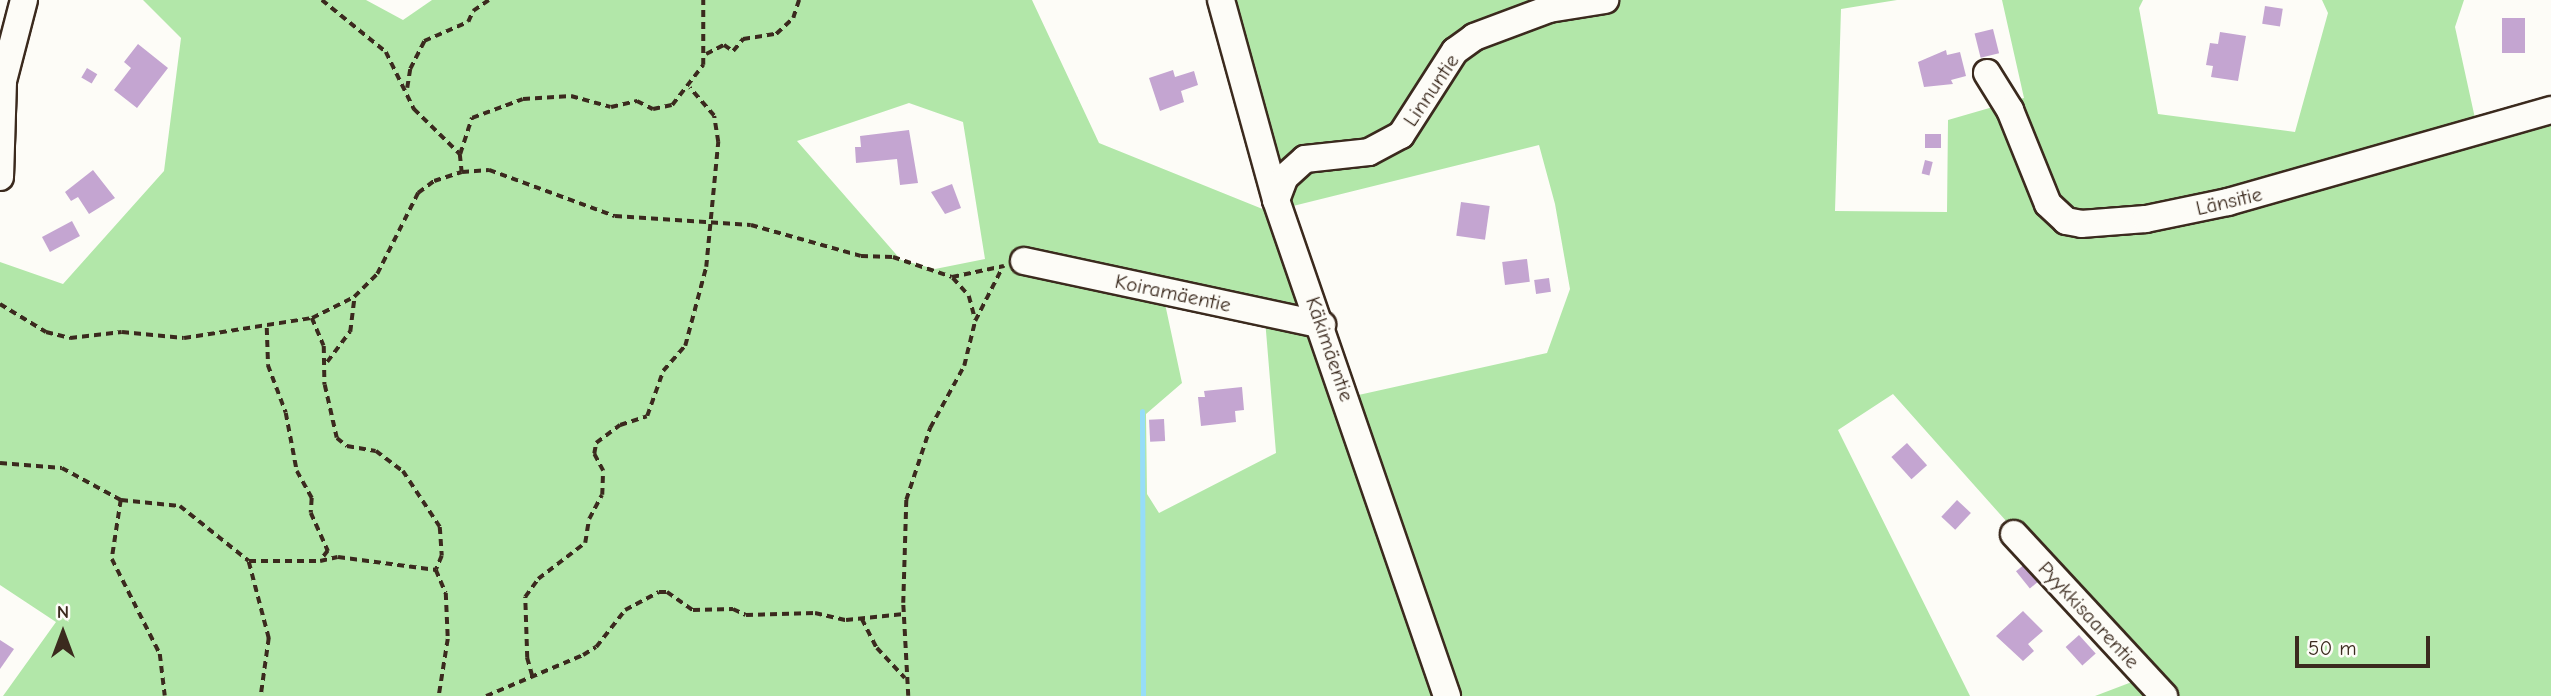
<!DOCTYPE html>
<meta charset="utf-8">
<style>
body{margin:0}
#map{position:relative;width:2551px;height:696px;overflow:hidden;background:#fdfcf7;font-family:"Comic Neue",sans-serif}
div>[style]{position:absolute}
.green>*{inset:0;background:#b2e7a9}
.stream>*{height:5px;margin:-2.5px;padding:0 2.5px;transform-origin:2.5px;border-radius:2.5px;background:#96ddf8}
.building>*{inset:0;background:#c4a5d1;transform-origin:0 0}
.path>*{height:3.5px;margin-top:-1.75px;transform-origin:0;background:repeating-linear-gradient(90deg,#3b2a1e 0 7px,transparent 0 12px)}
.roads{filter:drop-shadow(2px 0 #3b2a1e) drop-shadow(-2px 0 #3b2a1e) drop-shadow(0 2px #3b2a1e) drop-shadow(0 -2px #3b2a1e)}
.minor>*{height:26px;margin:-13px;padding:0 13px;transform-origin:13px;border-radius:13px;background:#fdfcf7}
span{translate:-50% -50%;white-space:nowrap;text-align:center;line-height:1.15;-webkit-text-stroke:5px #fdfcf7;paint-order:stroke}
.street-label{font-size:21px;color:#3b2a1e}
.north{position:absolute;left:28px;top:598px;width:70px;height:70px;-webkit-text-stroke:5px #fdfcf7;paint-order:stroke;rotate:0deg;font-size:19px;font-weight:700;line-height:28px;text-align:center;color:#3b2a1e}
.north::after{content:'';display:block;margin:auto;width:24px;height:32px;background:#3b2a1e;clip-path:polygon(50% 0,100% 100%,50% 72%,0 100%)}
.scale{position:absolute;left:2295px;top:636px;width:135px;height:32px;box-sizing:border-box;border:4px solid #3b2a1e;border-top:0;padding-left:9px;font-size:21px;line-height:24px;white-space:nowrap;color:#3b2a1e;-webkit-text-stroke:5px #fdfcf7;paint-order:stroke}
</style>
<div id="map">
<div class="green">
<div style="clip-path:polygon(evenodd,143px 0,366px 0,403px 20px,432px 0,1032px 0,1099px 143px,1270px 212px,1213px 0,1897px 0,1841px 9px,1835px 211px,1947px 212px,1948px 120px,2024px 98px,2002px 0,2143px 0,2139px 8px,2158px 114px,2295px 132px,2328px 13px,2322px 0,2464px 0,2455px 27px,2478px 132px,2551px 110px,2551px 696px,2095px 696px,2145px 677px,1893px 394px,1838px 430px,1970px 696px,3px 696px,56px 622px,0 585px,0 262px,63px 284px,164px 171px,181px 38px,143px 0,909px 103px,963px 122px,985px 259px,935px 269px,901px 260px,797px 141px,909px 103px,143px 0,1539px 145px,1555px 204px,1570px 289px,1547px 353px,1354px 396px,1293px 206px,1539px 145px,143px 0,1164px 299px,1265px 319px,1276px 453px,1159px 513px,1147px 494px,1146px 414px,1182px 383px,1164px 299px)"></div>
</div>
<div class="stream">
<div style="left:1142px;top:411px;width:285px;rotate:89.8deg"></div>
</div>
<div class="building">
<div style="left:2265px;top:6px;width:18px;height:18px;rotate:9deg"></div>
<div style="left:2502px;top:18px;width:23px;height:35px"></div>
<div style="left:1993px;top:29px;width:25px;height:19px;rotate:76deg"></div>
<div style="clip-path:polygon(2220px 32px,2246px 36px,2238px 81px,2211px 77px,2213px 66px,2206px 65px,2210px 43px,2218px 44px)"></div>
<div style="clip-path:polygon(138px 44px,168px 68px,137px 108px,114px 90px,131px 68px,124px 62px)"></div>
<div style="clip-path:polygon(1946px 50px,1947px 55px,1960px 52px,1966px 76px,1951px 80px,1953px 84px,1924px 87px,1918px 62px)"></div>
<div style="left:87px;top:68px;width:12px;height:11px;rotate:31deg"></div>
<div style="clip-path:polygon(1173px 70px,1175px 77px,1194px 71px,1198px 85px,1181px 91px,1184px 102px,1160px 111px,1149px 78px)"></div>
<div style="clip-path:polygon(909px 130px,918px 183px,900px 185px,897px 159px,856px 163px,855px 147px,861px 147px,860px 136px)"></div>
<div style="left:1925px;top:134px;width:16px;height:14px"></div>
<div style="left:1925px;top:160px;width:8px;height:14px;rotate:14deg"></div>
<div style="clip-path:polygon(93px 170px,115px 198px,89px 214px,78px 197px,71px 201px,65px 192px)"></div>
<div style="clip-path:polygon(952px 184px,961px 208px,945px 214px,931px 192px)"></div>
<div style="left:1461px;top:202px;width:29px;height:34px;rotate:8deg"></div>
<div style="left:72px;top:221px;width:17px;height:34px;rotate:62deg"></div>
<div style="left:1527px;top:259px;width:23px;height:25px;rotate:83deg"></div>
<div style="left:1549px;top:278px;width:14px;height:15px;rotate:82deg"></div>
<div style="clip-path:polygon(1242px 387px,1244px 410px,1235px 411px,1236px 422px,1201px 426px,1198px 397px,1205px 397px,1204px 391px)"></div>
<div style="left:1164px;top:419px;width:22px;height:15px;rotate:87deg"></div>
<div style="left:1907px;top:443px;width:30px;height:21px;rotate:48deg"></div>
<div style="left:1957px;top:500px;width:19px;height:23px;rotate:43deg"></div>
<div style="left:2030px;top:560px;width:22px;height:18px;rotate:51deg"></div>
<div style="clip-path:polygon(2023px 611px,2043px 631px,2028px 644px,2034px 651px,2023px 661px,1996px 636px)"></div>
<div style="left:2079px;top:635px;width:25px;height:18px;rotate:48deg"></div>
<div style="clip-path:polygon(0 640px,14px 649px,0 669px)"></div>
</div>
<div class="path">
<div style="left:322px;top:0;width:82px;rotate:39.1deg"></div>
<div style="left:386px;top:52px;width:64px;rotate:63.8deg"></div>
<div style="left:414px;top:109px;width:64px;rotate:44.4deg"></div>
<div style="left:460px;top:154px;width:18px;rotate:84deg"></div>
<div style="left:706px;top:54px;width:20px;rotate:-27deg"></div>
<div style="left:724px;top:45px;width:11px;rotate:34deg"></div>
<div style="left:733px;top:51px;width:16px;rotate:-50deg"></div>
<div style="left:743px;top:39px;width:33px;rotate:-9deg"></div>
<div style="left:776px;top:34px;width:23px;rotate:-43deg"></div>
<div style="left:793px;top:18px;width:19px;rotate:-72deg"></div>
<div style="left:407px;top:88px;width:19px;rotate:-81deg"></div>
<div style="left:410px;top:69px;width:31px;rotate:-63deg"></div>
<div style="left:424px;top:41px;width:48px;rotate:-23.4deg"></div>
<div style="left:468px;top:22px;width:12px;rotate:-66deg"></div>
<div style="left:473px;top:11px;width:19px;rotate:-35deg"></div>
<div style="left:460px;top:154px;width:38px;rotate:-72deg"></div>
<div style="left:472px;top:118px;width:54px;rotate:-20.4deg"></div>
<div style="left:523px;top:99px;width:48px;rotate:-3.6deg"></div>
<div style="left:571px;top:96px;width:41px;rotate:15.4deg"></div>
<div style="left:611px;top:107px;width:27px;rotate:-13deg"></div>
<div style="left:637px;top:101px;width:18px;rotate:27deg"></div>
<div style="left:653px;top:109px;width:19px;rotate:-12deg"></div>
<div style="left:672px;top:105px;width:51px;rotate:-52.2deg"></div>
<div style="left:703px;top:65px;width:65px;rotate:-90deg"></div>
<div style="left:953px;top:278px;width:24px;rotate:48deg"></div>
<div style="left:969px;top:296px;width:24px;rotate:75deg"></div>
<div style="left:0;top:304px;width:54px;rotate:31.3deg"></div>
<div style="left:46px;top:332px;width:25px;rotate:14deg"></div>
<div style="left:70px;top:338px;width:52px;rotate:-6.6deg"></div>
<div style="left:122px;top:332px;width:62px;rotate:5.5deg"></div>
<div style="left:184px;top:338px;width:130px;rotate:-8.9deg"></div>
<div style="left:312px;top:318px;width:47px;rotate:-26.6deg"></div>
<div style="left:354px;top:297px;width:33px;rotate:-45deg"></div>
<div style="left:377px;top:274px;width:91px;rotate:-63.2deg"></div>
<div style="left:418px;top:193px;width:20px;rotate:-37deg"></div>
<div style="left:434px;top:181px;width:29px;rotate:-18deg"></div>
<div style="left:462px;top:172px;width:27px;rotate:-4deg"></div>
<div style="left:489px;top:170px;width:134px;rotate:20.1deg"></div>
<div style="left:615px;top:216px;width:136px;rotate:3.8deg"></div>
<div style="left:751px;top:225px;width:114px;rotate:15.7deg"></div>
<div style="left:861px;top:256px;width:32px;rotate:2deg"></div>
<div style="left:893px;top:257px;width:62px;rotate:18.7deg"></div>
<div style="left:952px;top:277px;width:53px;rotate:-11.9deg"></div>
<div style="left:312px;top:318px;width:30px;rotate:67deg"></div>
<div style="left:324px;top:346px;width:39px;rotate:89deg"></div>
<div style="left:325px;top:385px;width:54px;rotate:77.2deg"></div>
<div style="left:337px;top:438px;width:13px;rotate:39deg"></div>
<div style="left:347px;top:446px;width:29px;rotate:10deg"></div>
<div style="left:376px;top:451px;width:34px;rotate:37deg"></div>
<div style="left:403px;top:471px;width:67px;rotate:56.5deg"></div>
<div style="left:440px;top:527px;width:29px;rotate:86deg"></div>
<div style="left:442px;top:556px;width:15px;rotate:113deg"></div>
<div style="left:436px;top:570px;width:25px;rotate:67deg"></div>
<div style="left:446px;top:593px;width:46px;rotate:87.5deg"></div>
<div style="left:448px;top:639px;width:58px;rotate:99deg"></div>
<div style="left:267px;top:328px;width:37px;rotate:88deg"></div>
<div style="left:268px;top:365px;width:51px;rotate:69.4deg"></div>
<div style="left:286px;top:413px;width:59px;rotate:79.3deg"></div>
<div style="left:297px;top:471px;width:31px;rotate:61deg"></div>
<div style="left:312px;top:498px;width:15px;rotate:94deg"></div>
<div style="left:311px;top:513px;width:42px;rotate:65.9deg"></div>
<div style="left:328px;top:551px;width:11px;rotate:128deg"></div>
<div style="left:327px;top:362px;width:38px;rotate:-53deg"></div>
<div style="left:350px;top:332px;width:35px;rotate:-83deg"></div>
<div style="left:0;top:463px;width:62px;rotate:4.6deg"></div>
<div style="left:62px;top:468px;width:67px;rotate:28.5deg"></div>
<div style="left:121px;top:500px;width:59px;rotate:5.8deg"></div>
<div style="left:180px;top:506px;width:88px;rotate:38.6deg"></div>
<div style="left:249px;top:561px;width:71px"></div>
<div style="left:320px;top:561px;width:18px;rotate:-13deg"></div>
<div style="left:338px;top:557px;width:99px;rotate:7.6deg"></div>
<div style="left:121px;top:500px;width:60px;rotate:98.7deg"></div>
<div style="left:112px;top:559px;width:106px;rotate:63.2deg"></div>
<div style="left:160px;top:654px;width:42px;rotate:83.2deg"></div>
<div style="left:249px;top:562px;width:79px;rotate:75.3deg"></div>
<div style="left:269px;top:638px;width:59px;rotate:97.9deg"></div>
<div style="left:862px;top:619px;width:33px;rotate:63deg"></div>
<div style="left:877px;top:648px;width:41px;rotate:47deg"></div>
<div style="left:532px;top:676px;width:19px;rotate:-106deg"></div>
<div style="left:527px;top:658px;width:61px;rotate:-91.9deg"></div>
<div style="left:525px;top:597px;width:22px;rotate:-54deg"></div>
<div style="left:538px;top:579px;width:59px;rotate:-37.5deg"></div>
<div style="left:585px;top:543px;width:24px;rotate:-81deg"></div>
<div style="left:589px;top:519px;width:27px;rotate:-62deg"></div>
<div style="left:602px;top:495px;width:24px;rotate:-88deg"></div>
<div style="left:603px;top:471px;width:19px;rotate:-118deg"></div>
<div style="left:594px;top:454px;width:11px;rotate:-80deg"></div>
<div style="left:596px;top:443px;width:30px;rotate:-37deg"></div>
<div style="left:620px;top:425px;width:28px;rotate:-18deg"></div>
<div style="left:647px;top:416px;width:48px;rotate:-70.4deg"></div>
<div style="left:663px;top:371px;width:33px;rotate:-49deg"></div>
<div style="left:685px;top:346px;width:82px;rotate:-75.1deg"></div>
<div style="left:706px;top:267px;width:126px;rotate:-84.5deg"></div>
<div style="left:718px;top:142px;width:26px;rotate:-99deg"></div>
<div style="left:714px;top:116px;width:37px;rotate:-131deg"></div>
<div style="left:486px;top:696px;width:105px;rotate:-22.9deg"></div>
<div style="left:583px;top:655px;width:15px;rotate:-32deg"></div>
<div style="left:596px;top:647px;width:47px;rotate:-51.9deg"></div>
<div style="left:625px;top:610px;width:38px;rotate:-28deg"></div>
<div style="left:659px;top:592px;width:8px"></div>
<div style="left:667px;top:592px;width:32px;rotate:35deg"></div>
<div style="left:693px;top:610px;width:40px;rotate:-1.4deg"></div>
<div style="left:733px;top:609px;width:14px;rotate:25deg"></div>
<div style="left:746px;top:615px;width:69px;rotate:-1.7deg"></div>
<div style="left:815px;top:613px;width:32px;rotate:13deg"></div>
<div style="left:846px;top:620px;width:58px;rotate:-5.9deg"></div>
<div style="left:908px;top:696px;width:93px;rotate:-93.1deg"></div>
<div style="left:903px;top:603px;width:103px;rotate:-88.3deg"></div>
<div style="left:906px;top:500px;width:76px;rotate:-71.6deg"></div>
<div style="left:930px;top:428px;width:71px;rotate:-61.3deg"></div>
<div style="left:964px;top:366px;width:46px;rotate:-76.3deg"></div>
<div style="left:975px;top:321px;width:62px;rotate:-63deg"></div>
</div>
<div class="roads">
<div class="minor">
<div style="left:1221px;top:0;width:207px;rotate:74.6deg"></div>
<div style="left:1276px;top:200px;width:525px;rotate:70.98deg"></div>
<div style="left:1987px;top:73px;width:44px;rotate:58.1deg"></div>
<div style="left:2010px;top:110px;width:101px;rotate:68deg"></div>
<div style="left:2048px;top:204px;width:25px;rotate:43deg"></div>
<div style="left:2066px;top:221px;width:15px;rotate:11deg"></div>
<div style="left:2081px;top:224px;width:65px;rotate:-4.4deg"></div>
<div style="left:2146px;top:219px;width:84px;rotate:-11.7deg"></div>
<div style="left:2228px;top:202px;width:336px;rotate:-15.9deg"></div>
<div style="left:0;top:177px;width:96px;rotate:-88.2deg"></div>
<div style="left:3px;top:81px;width:84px;rotate:-75.5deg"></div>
<div style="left:1276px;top:200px;width:25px;rotate:-69deg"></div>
<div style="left:1285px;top:177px;width:27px;rotate:-42deg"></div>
<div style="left:1305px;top:159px;width:64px;rotate:-6.2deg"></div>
<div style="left:1369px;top:152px;width:36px;rotate:-28deg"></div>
<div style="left:1401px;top:135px;width:100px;rotate:-57.3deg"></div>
<div style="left:1455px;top:51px;width:24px;rotate:-36deg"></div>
<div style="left:1474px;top:37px;width:80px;rotate:-20.5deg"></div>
<div style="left:1549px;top:9px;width:57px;rotate:-9.1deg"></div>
<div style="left:1024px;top:261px;width:305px;rotate:12.1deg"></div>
<div style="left:2014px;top:534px;width:221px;rotate:47.2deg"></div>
</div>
</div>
<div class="street-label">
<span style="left:1431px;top:90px;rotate:-56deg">Linnuntie</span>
<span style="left:2229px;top:201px;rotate:-13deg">Länsitie</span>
<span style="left:1173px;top:293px;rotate:12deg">Koiramäentie</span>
<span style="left:1330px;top:349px;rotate:71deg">Käkimäentie</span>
<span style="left:2089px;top:615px;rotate:47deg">Pyykkisaarentie</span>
</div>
<div class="north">N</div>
<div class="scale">50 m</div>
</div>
